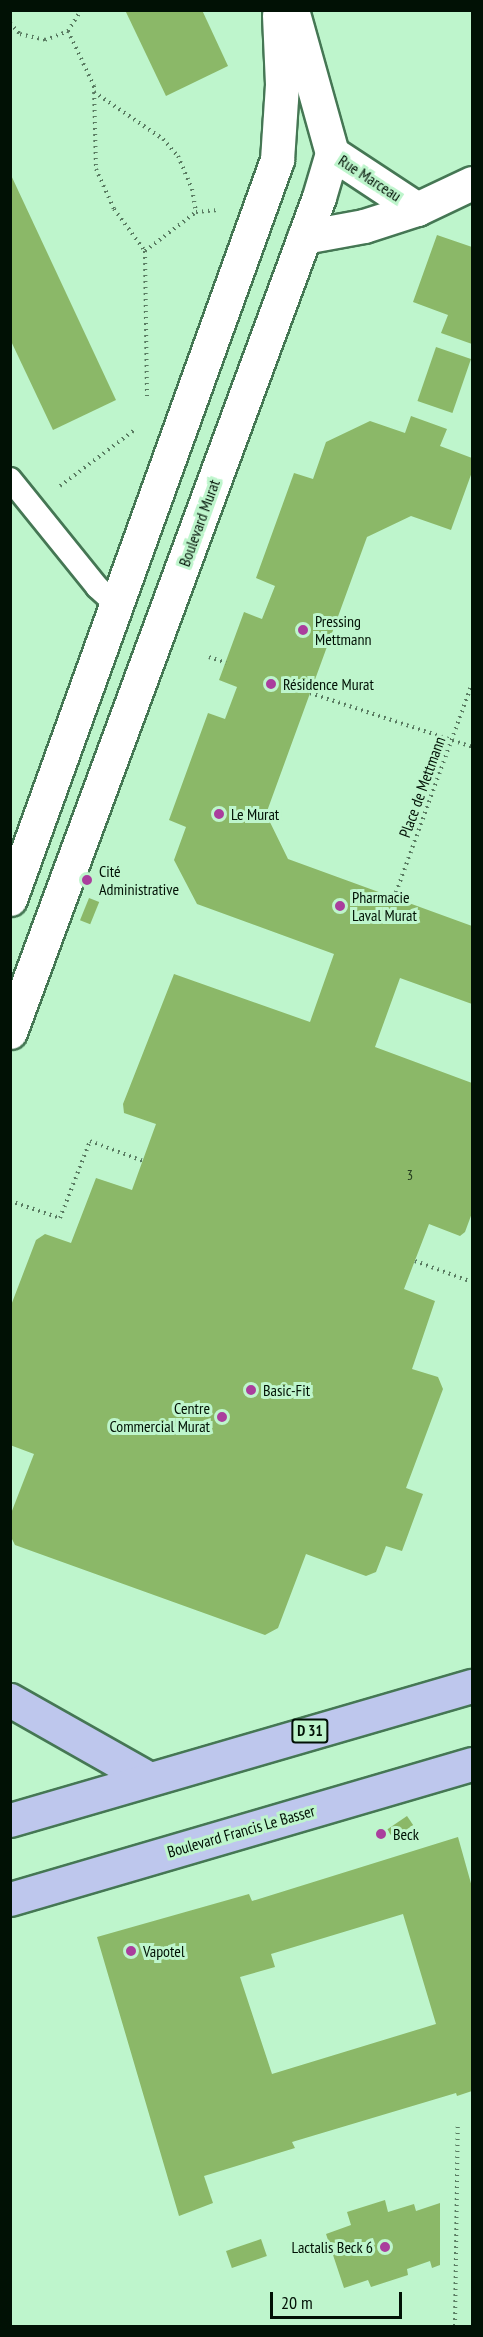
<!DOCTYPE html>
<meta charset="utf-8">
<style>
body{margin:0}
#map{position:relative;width:483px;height:2337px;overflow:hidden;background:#bef5cc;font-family:"PT Sans Narrow",sans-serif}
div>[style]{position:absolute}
.building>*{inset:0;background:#8bb868;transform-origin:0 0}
.path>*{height:4px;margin-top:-2px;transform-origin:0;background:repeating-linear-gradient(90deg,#5a7c62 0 1.5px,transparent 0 6px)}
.roads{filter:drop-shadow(2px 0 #457754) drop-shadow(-2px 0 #457754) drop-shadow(0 2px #457754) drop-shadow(0 -2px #457754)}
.lane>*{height:22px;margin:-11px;padding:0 11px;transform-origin:11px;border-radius:11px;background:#fff}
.street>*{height:33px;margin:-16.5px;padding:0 16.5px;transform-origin:16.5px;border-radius:16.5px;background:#fff}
.secondary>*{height:33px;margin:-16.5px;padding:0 16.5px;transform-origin:16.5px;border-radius:16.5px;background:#fff}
.primary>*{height:33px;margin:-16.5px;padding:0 16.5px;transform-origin:16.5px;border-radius:16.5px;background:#bec7ed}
.dots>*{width:16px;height:16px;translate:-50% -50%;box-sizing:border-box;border:3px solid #bef5cc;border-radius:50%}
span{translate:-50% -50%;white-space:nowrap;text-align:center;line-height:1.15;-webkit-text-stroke:6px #bef5cc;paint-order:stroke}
.number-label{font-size:14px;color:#243b1e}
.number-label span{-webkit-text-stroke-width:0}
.shield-label span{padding:2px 4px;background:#bef5cc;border:2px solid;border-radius:4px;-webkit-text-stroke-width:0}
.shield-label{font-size:15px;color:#011105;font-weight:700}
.street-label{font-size:16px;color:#011105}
.poi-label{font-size:16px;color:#011105}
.left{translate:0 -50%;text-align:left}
.right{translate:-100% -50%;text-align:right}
.frame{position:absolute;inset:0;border:12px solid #011105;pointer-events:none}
.scale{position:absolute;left:270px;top:2292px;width:132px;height:27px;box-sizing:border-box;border:3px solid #011105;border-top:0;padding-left:8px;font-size:18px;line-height:21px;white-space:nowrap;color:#011105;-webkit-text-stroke:4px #bef5cc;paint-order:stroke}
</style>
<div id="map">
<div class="building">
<div style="clip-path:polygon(125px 10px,202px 10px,228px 66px,166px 96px)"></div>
<div style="clip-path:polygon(10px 173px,116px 400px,53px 430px,10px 339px)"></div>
<div style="clip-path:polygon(437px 235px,472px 247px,472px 344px,441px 333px,448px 315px,413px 302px)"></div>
<div style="left:436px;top:347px;width:37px;height:57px;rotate:19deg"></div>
<div style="clip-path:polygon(411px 416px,447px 429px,440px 446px,472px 458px,472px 472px,451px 530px,411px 516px,367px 537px,266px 814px,288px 859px,472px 926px,472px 1004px,400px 978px,375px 1047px,472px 1083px,472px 1213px,465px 1232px,460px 1236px,429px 1224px,404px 1289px,435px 1301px,412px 1369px,438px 1377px,443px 1389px,406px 1488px,423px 1494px,402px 1551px,386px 1546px,376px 1572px,366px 1576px,306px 1554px,278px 1628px,265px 1635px,15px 1545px,10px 1535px,10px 1516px,34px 1454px,10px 1445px,10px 1308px,36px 1240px,45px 1234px,71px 1243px,96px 1178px,132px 1190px,156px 1124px,124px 1113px,123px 1104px,174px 974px,310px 1022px,334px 954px,197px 904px,174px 860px,186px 827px,169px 820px,208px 713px,225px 719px,237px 687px,219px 680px,244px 612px,262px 619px,275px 586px,256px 578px,294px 473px,313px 479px,326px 442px,370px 421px,405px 433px)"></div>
<div style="left:89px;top:898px;width:11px;height:24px;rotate:22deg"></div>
<div style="left:407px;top:1816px;width:11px;height:24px;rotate:56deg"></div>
<div style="clip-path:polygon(evenodd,458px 1837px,472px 1887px,472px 2091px,457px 2096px,456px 2093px,292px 2142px,295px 2148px,204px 2176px,213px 2203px,179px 2216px,97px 1937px,249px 1894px,252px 1901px,458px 1837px,403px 1914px,436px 2024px,272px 2074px,240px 1977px,275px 1967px,271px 1954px,403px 1914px)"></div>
<div style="clip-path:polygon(385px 2200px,388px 2212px,414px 2204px,416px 2211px,440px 2203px,440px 2265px,432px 2268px,430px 2261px,407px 2269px,408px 2275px,371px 2287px,368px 2280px,344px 2288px,326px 2234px,351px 2225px,347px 2212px)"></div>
<div style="left:261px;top:2239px;width:18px;height:37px;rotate:71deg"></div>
</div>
<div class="path">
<div style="left:10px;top:23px;width:15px;rotate:48deg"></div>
<div style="left:20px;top:34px;width:26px;rotate:13deg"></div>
<div style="left:45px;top:40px;width:25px;rotate:-21deg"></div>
<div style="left:68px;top:31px;width:25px;rotate:-58deg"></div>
<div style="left:68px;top:31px;width:61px;rotate:64.7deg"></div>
<div style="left:94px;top:86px;width:83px;rotate:88.6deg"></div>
<div style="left:96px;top:169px;width:44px;rotate:65.8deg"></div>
<div style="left:114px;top:209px;width:52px;rotate:53.6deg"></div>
<div style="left:145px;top:251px;width:145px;rotate:89.2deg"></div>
<div style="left:94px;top:92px;width:83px;rotate:34.3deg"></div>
<div style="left:163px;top:139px;width:23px;rotate:49deg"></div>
<div style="left:178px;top:156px;width:36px;rotate:67deg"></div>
<div style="left:192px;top:189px;width:23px;rotate:80deg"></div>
<div style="left:145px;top:251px;width:64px;rotate:-37.4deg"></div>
<div style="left:196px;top:212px;width:22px;rotate:-5deg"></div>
<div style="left:60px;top:486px;width:95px;rotate:-36.9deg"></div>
<div style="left:209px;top:657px;width:18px;rotate:19deg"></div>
<div style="left:310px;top:693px;width:171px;rotate:18.4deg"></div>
<div style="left:394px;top:898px;width:228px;rotate:-70deg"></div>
<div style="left:10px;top:1201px;width:53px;rotate:18.8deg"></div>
<div style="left:60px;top:1218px;width:83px;rotate:-68.7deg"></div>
<div style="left:90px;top:1141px;width:57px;rotate:20.7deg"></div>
<div style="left:415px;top:1261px;width:61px;rotate:20.2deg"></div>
<div style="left:455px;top:2326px;width:203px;rotate:-89.2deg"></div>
</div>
<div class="roads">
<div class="lane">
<div style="left:10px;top:479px;width:139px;rotate:51.1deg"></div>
<div style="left:97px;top:587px;width:27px;rotate:42deg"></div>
</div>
<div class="street">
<div style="left:332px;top:153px;width:102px;rotate:33.4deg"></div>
<div style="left:304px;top:237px;width:61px;rotate:-10.4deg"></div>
<div style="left:364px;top:226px;width:56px;rotate:-17.8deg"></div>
<div style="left:417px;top:209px;width:61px;rotate:-25.3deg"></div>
</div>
<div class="secondary">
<div style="left:10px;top:899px;width:786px;rotate:-70.14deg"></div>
<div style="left:277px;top:160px;width:76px;rotate:-86.2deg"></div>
<div style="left:282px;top:84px;width:69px;rotate:-92.5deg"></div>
<div style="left:10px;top:1032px;width:890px;rotate:-69.69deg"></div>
<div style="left:319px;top:197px;width:46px;rotate:-73.5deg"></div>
<div style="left:332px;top:153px;width:148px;rotate:-105.6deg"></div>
</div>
<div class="primary">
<div style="left:10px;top:1700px;width:159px;rotate:29.5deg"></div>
<div style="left:10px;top:1820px;width:481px;rotate:-16.2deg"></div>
<div style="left:10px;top:1899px;width:481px;rotate:-16.3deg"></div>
</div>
</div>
<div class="dots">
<div style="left:303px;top:630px;background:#aa3e9d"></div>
<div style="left:271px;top:684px;background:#aa3e9d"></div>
<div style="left:219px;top:814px;background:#aa3e9d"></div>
<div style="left:87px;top:880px;background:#aa3e9d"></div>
<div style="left:340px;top:906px;background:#aa3e9d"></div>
<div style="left:251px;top:1390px;background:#aa3e9d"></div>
<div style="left:222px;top:1417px;background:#aa3e9d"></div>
<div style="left:381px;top:1834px;background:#aa3e9d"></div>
<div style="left:131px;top:1951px;background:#aa3e9d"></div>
<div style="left:385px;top:2247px;background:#aa3e9d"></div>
</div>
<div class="number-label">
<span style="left:410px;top:1175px">3</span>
</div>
<div class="shield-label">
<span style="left:310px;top:1731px">D 31</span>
</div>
<div class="street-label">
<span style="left:370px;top:178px;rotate:33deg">Rue Marceau</span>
<span style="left:199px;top:523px;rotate:-70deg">Boulevard Murat</span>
<span style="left:422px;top:787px;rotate:-70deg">Place de Mettmann</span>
<span style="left:241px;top:1831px;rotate:-16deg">Boulevard Francis Le Basser</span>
</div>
<div class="poi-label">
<span class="left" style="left:315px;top:630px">Pressing<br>Mettmann</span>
<span class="left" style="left:283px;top:684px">Résidence Murat</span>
<span class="left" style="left:231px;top:814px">Le Murat</span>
<span class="left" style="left:99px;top:880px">Cité<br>Administrative</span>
<span class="left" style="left:352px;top:906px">Pharmacie<br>Laval Murat</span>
<span class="left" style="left:263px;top:1390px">Basic-Fit</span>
<span class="right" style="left:210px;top:1417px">Centre<br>Commercial Murat</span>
<span class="left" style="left:393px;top:1834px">Beck</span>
<span class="left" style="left:143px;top:1951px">Vapotel</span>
<span class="right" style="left:373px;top:2247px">Lactalis Beck 6</span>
</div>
<div class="frame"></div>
<div class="scale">20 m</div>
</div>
